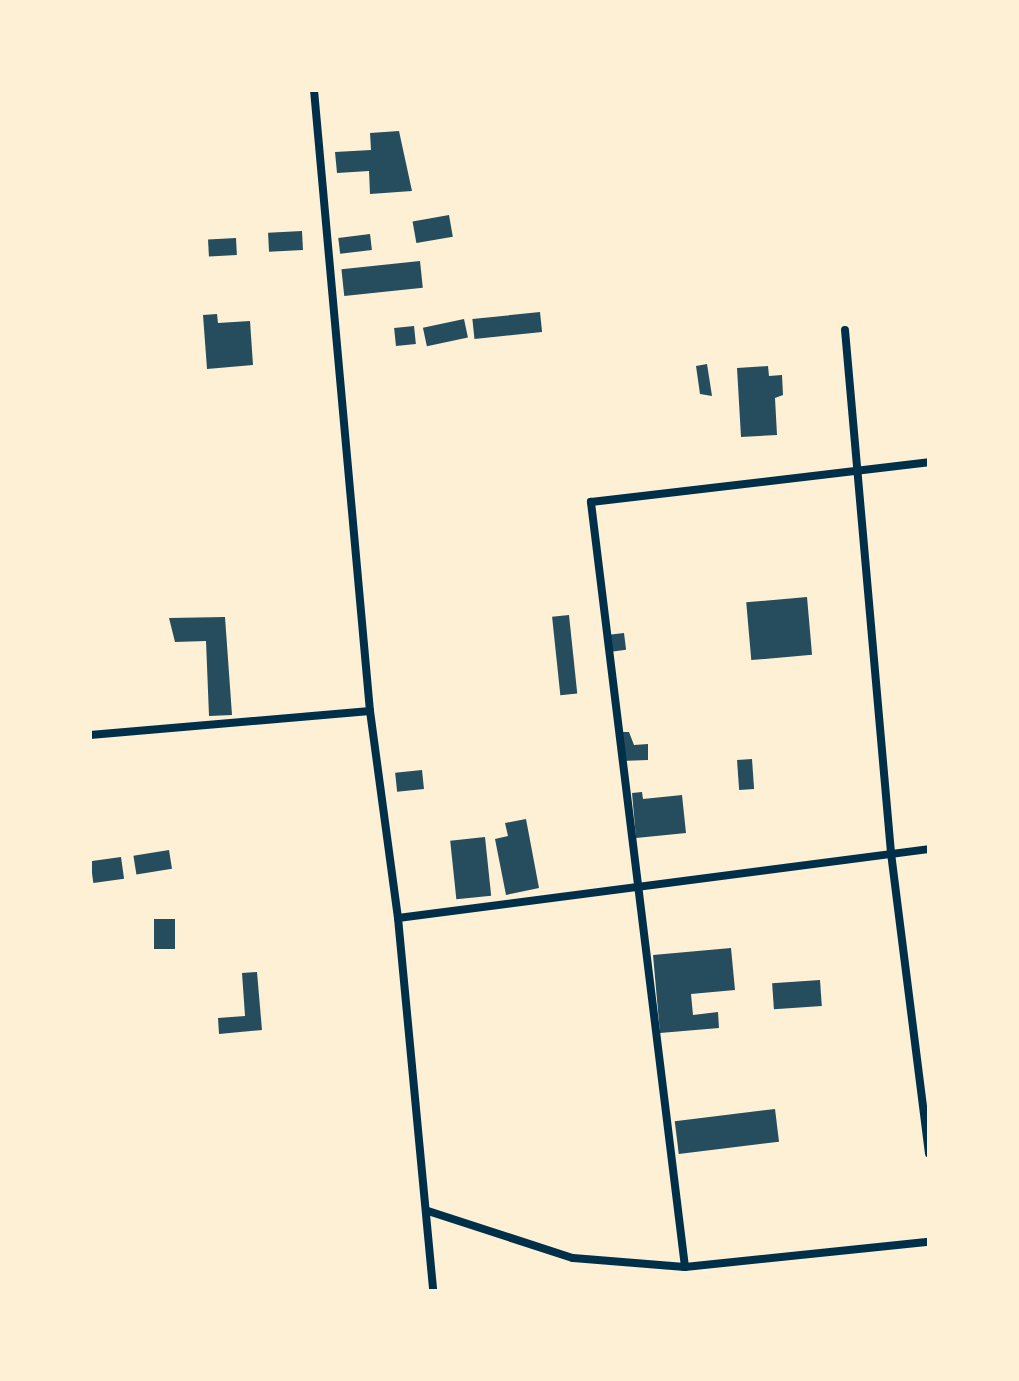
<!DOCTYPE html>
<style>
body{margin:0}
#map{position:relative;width:1019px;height:1381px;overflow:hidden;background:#fdf0d5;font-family:"Alegreya Sans",sans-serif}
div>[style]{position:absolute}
.building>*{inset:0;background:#264d5e;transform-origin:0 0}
.minor>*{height:8px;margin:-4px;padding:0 4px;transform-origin:4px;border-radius:4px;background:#003049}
span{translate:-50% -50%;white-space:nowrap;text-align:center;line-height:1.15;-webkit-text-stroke:7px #fdf0d5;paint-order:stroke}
.frame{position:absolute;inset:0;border:92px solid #fdf0d5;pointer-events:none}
</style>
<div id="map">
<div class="building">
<div style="clip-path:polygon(399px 131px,412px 191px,370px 194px,369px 171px,337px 173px,335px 152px,371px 150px,370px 133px)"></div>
<div style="left:449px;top:215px;width:22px;height:37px;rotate:80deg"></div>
<div style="left:302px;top:231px;width:19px;height:34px;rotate:87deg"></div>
<div style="left:370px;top:234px;width:16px;height:32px;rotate:83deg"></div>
<div style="left:236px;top:238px;width:17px;height:28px;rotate:87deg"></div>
<div style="left:420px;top:261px;width:27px;height:79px;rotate:84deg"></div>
<div style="left:540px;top:312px;width:20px;height:68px;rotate:84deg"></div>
<div style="clip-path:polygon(217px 314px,218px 323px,250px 321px,253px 365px,207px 369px,203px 315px)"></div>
<div style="left:464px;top:319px;width:19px;height:42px;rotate:78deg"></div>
<div style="left:414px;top:326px;width:18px;height:20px;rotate:84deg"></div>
<div style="clip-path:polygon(707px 364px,712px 396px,700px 394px,696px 366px)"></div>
<div style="clip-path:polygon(768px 366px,769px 376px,782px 375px,783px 395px,775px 398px,777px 435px,741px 437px,737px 368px)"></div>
<div style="left:807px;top:597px;width:58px;height:61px;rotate:85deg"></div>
<div style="left:569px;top:615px;width:79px;height:17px;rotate:84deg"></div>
<div style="clip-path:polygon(225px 617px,232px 715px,209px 716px,206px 641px,175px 642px,169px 618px)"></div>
<div style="left:624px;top:633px;width:17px;height:15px;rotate:83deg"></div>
<div style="clip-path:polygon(619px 732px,629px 732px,634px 745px,648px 744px,648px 760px,621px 761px)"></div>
<div style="left:752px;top:759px;width:30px;height:15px;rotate:86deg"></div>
<div style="left:422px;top:770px;width:19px;height:27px;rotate:84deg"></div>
<div style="clip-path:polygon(642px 792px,643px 799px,682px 795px,686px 833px,636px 838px,632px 793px)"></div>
<div style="clip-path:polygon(526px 819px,539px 888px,506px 895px,495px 839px,508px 836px,505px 823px)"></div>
<div style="left:485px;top:837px;width:59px;height:35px;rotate:84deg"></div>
<div style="left:169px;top:850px;width:19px;height:36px;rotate:81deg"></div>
<div style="left:121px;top:857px;width:22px;height:31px;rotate:82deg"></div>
<div style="left:154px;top:919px;width:21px;height:30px"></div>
<div style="clip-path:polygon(731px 948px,735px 990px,691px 994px,693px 1015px,718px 1012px,719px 1028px,660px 1033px,653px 955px)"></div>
<div style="clip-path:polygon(257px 972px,262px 1030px,219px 1034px,218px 1018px,245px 1016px,242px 973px)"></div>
<div style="left:820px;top:980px;width:26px;height:48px;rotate:86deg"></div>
<div style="left:775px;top:1109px;width:33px;height:101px;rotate:83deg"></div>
</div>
<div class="minor">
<div style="left:314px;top:90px;width:624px;rotate:84.85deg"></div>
<div style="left:370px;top:711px;width:209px;rotate:82.3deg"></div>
<div style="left:398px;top:918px;width:375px;rotate:84.6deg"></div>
<div style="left:845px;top:330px;width:525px;rotate:84.97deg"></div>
<div style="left:891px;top:853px;width:303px;rotate:82.8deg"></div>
<div style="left:90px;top:735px;width:281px;rotate:-4.9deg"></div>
<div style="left:398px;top:918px;width:535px;rotate:-7.4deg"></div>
<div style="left:428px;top:1211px;width:152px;rotate:18deg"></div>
<div style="left:573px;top:1258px;width:112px;rotate:4.6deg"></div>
<div style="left:685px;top:1267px;width:245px;rotate:-5.9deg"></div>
<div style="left:685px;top:1267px;width:771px;rotate:-97.01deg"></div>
<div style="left:591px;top:502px;width:340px;rotate:-6.7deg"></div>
</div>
<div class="frame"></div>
</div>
